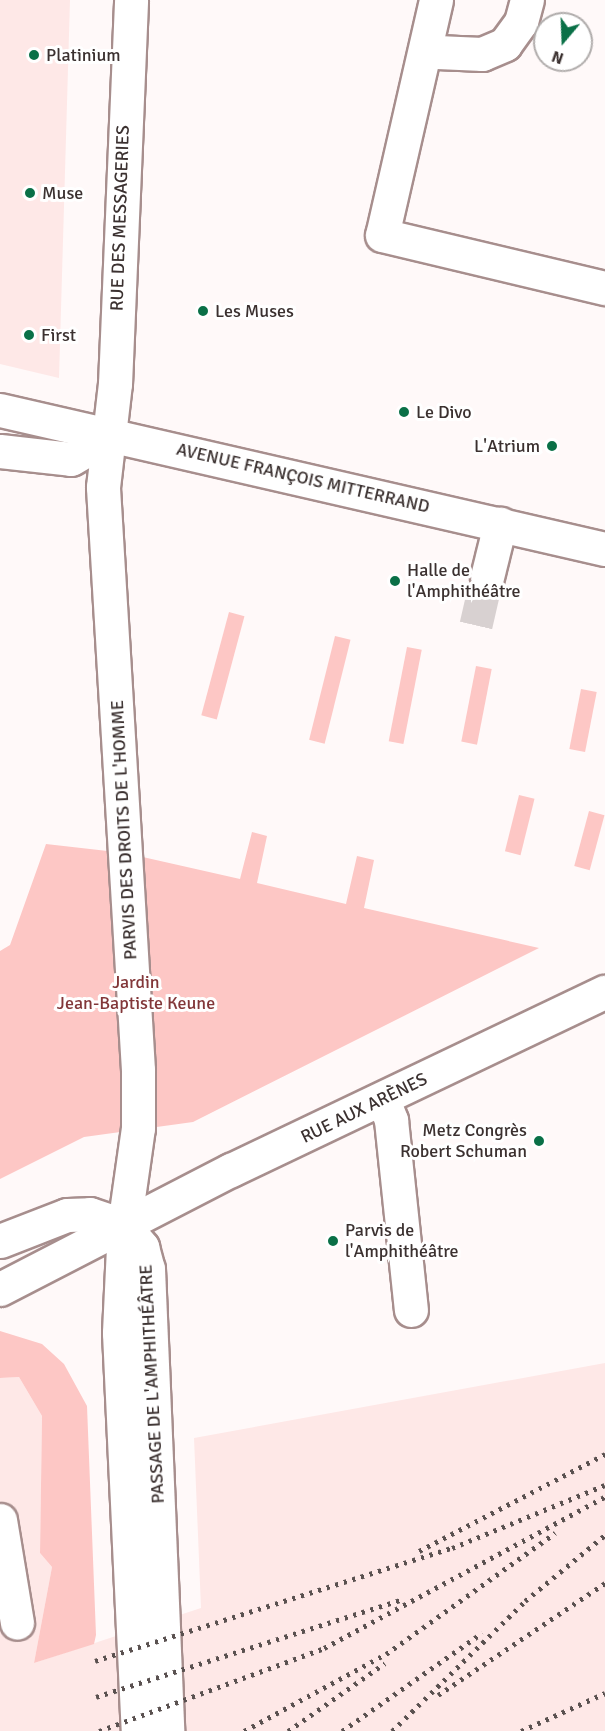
<!DOCTYPE html>
<meta charset="utf-8">
<style>
body{margin:0}
#map{position:relative;width:605px;height:1731px;overflow:hidden;background:#fff9f9;font-family:Signika,sans-serif}
div>[style]{position:absolute}
.built>*{inset:0;background:#fee8e7}
.green>*{inset:0;background:#fdc7c5;transform-origin:0 0}
.minor-tunnel>*{height:33px;margin-top:-16.5px;transform-origin:0;background:repeating-linear-gradient(90deg,#d8d1d1 0 33px,transparent 0 49px)}
.roads{filter:drop-shadow(2px 0 #a78e8d) drop-shadow(-2px 0 #a78e8d) drop-shadow(0 2px #a78e8d) drop-shadow(0 -2px #a78e8d)}
.minor>*{height:33px;margin:-16.5px;padding:0 16.5px;transform-origin:16.5px;border-radius:16.5px;background:#fff}
.major>*{height:33px;margin:-16.5px;padding:0 16.5px;transform-origin:16.5px;border-radius:16.5px;background:#fff}
.rail>*{height:4.5px;margin-top:-2.25px;transform-origin:0;background:repeating-linear-gradient(90deg,#5a5150 0 3px,transparent 0 9px)}
.dots>*{width:16px;height:16px;translate:-50% -50%;box-sizing:border-box;border:3px solid #fff;border-radius:50%}
span{translate:-50% -50%;white-space:nowrap;text-align:center;line-height:1.15;-webkit-text-stroke:6px #fff;paint-order:stroke}
.poi-label{font-size:18px;color:#3b3130}
.left{translate:0 -50%;text-align:left}
.right{translate:-100% -50%;text-align:right}
.street-label{font-size:18px;color:#3b3130}
.park-label{font-size:18px;color:#823739}
.north{position:absolute;left:533px;top:12px;width:60px;height:60px;box-sizing:border-box;background:#fff;border:2px solid #b1adac;border-radius:50%;rotate:199deg;font-size:16px;font-weight:700;line-height:24px;text-align:center;color:#3b3130}
.north::after{content:'';display:block;margin:auto;width:21px;height:27px;background:#0a7047;clip-path:polygon(50% 0,100% 100%,50% 72%,0 100%)}
</style>
<div id="map">
<div class="built">
<div style="clip-path:polygon(0 0,70px 0,59px 378px,0 364px)"></div>
<div style="clip-path:polygon(605px 1363px,605px 1731px,0 1731px,0 1378px,19px 1377px,42px 1416px,40px 1553px,52px 1567px,34px 1663px,201px 1608px,194px 1438px)"></div>
</div>
<div class="green">
<div style="left:229px;top:612px;width:16px;height:107px;rotate:15deg"></div>
<div style="left:335px;top:636px;width:16px;height:107px;rotate:14deg"></div>
<div style="left:407px;top:647px;width:15px;height:96px;rotate:11deg"></div>
<div style="left:476px;top:666px;width:16px;height:77px;rotate:11deg"></div>
<div style="left:581px;top:689px;width:16px;height:61px;rotate:11deg"></div>
<div style="left:519px;top:795px;width:16px;height:58px;rotate:14deg"></div>
<div style="left:589px;top:811px;width:16px;height:57px;rotate:15deg"></div>
<div style="clip-path:polygon(252px 832px,267px 836px,257px 883px,346px 904px,357px 856px,374px 860px,364px 908px,539px 948px,193px 1122px,84px 1137px,0 1179px,0 951px,10px 945px,46px 844px,125px 853px,240px 879px)"></div>
<div style="clip-path:polygon(0 1331px,42px 1344px,64px 1364px,87px 1406px,96px 1635px,94px 1644px,34px 1663px,52px 1567px,40px 1553px,42px 1416px,19px 1377px,0 1378px)"></div>
</div>
<div class="minor-tunnel">
<div style="left:476px;top:625px;width:49px;rotate:-77.1deg"></div>
</div>
<div class="roads">
<div class="minor">
<div style="left:436px;top:0;width:241px;rotate:102.9deg"></div>
<div style="left:382px;top:235px;width:229px;rotate:13.4deg"></div>
<div style="left:437px;top:52px;width:45px;rotate:2.5deg"></div>
<div style="left:482px;top:54px;width:25px;rotate:-23deg"></div>
<div style="left:505px;top:44px;width:27px;rotate:-54deg"></div>
<div style="left:521px;top:22px;width:23px;rotate:-75deg"></div>
<div style="left:0;top:410px;width:621px;rotate:12.94deg"></div>
<div style="left:0;top:451px;width:71px;rotate:6.4deg"></div>
<div style="left:71px;top:459px;width:48px;rotate:-30.3deg"></div>
<div style="left:487px;top:577px;width:55px;rotate:-76.2deg"></div>
<div style="left:383px;top:1100px;width:22px;rotate:68deg"></div>
<div style="left:391px;top:1120px;width:191px;rotate:84deg"></div>
<div style="left:124px;top:1226px;width:99px;rotate:-81.9deg"></div>
<div style="left:138px;top:1128px;width:58px;rotate:-90deg"></div>
<div style="left:138px;top:1070px;width:584px;rotate:-93.44deg"></div>
<div style="left:103px;top:487px;width:104px;rotate:-83.4deg"></div>
<div style="left:115px;top:384px;width:384px;rotate:-87.6deg"></div>
<div style="left:0;top:1241px;width:72px;rotate:-21.2deg"></div>
<div style="left:67px;top:1215px;width:23px;rotate:-2deg"></div>
<div style="left:90px;top:1214px;width:36px;rotate:19deg"></div>
<div style="left:124px;top:1226px;width:28px;rotate:49deg"></div>
<div style="left:142px;top:1247px;width:23px;rotate:75deg"></div>
<div style="left:148px;top:1269px;width:462px;rotate:87.6deg"></div>
<div style="left:0;top:1520px;width:104px;rotate:80.6deg"></div>
</div>
<div class="major">
<div style="left:124px;top:1226px;width:107px;rotate:92.7deg"></div>
<div style="left:119px;top:1333px;width:398px;rotate:87.3deg"></div>
<div style="left:0;top:1289px;width:260px;rotate:-27.3deg"></div>
<div style="left:231px;top:1170px;width:414px;rotate:-25.5deg"></div>
</div>
</div>
<div class="rail">
<div style="left:419px;top:1551px;width:210px;rotate:-27.5deg"></div>
<div style="left:95px;top:1661px;width:374px;rotate:-17.6deg"></div>
<div style="left:452px;top:1548px;width:165px;rotate:-22.4deg"></div>
<div style="left:438px;top:1695px;width:201px;rotate:-33.8deg"></div>
<div style="left:96px;top:1697px;width:323px;rotate:-17.7deg"></div>
<div style="left:99px;top:1731px;width:240px;rotate:-20.2deg"></div>
<div style="left:324px;top:1648px;width:319px;rotate:-28.3deg"></div>
<div style="left:244px;top:1731px;width:162px;rotate:-28.5deg"></div>
<div style="left:386px;top:1654px;width:208px;rotate:-35.6deg"></div>
<div style="left:288px;top:1731px;width:118px;rotate:-35deg"></div>
<div style="left:342px;top:1731px;width:171px;rotate:-35deg"></div>
<div style="left:392px;top:1731px;width:186px;rotate:-44.3deg"></div>
<div style="left:525px;top:1601px;width:104px;rotate:-39.5deg"></div>
<div style="left:521px;top:1731px;width:92px;rotate:-24.3deg"></div>
</div>
<div class="dots">
<div style="left:34px;top:55px;background:#0a7047"></div>
<div style="left:30px;top:193px;background:#0a7047"></div>
<div style="left:203px;top:311px;background:#0a7047"></div>
<div style="left:29px;top:335px;background:#0a7047"></div>
<div style="left:404px;top:412px;background:#0a7047"></div>
<div style="left:552px;top:446px;background:#0a7047"></div>
<div style="left:395px;top:581px;background:#0a7047"></div>
<div style="left:539px;top:1141px;background:#0a7047"></div>
<div style="left:333px;top:1241px;background:#0a7047"></div>
</div>
<div class="poi-label">
<span class="left" style="left:46px;top:55px">Platinium</span>
<span class="left" style="left:42px;top:193px">Muse</span>
<span class="left" style="left:215px;top:311px">Les Muses</span>
<span class="left" style="left:41px;top:335px">First</span>
<span class="left" style="left:416px;top:412px">Le Divo</span>
<span class="right" style="left:540px;top:446px">L'Atrium</span>
<span class="left" style="left:407px;top:581px">Halle de<br>l'Amphithéâtre</span>
<span class="right" style="left:527px;top:1141px">Metz Congrès<br>Robert Schuman</span>
<span class="left" style="left:345px;top:1241px">Parvis de<br>l'Amphithéâtre</span>
</div>
<div class="street-label">
<span style="left:120px;top:218px;rotate:-88deg">RUE DES MESSAGERIES</span>
<span style="left:303px;top:478px;rotate:13deg">AVENUE FRANÇOIS MITTERRAND</span>
<span style="left:124px;top:830px;rotate:-93deg">PARVIS DES DROITS DE L'HOMME</span>
<span style="left:364px;top:1108px;rotate:-26deg">RUE AUX ARÈNES</span>
<span style="left:152px;top:1384px;rotate:-93deg">PASSAGE DE L'AMPHITHÉÂTRE</span>
</div>
<div class="park-label">
<span style="left:136px;top:993px">Jardin<br>Jean-Baptiste Keune</span>
</div>
<div class="north">N</div>
</div>
